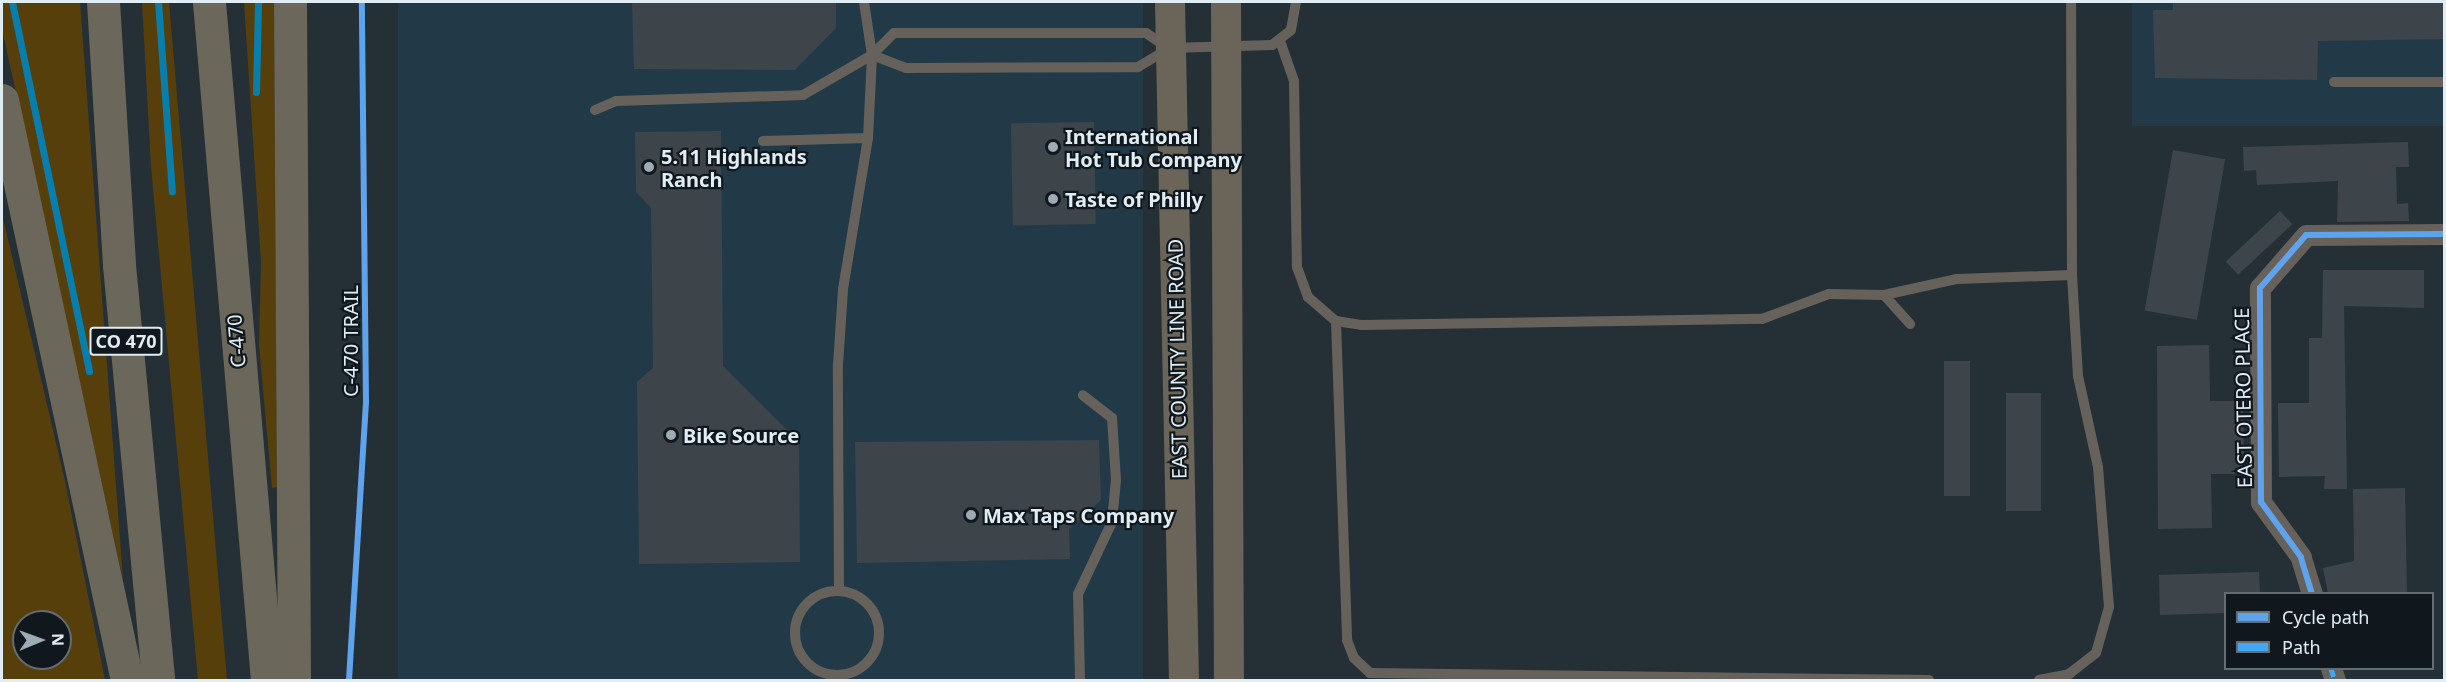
<!DOCTYPE html>
<style>
body{margin:0}
#map{position:relative;width:2446px;height:682px;overflow:hidden;background:#253036;font-family:"Noto Sans",sans-serif}
div>[style]{position:absolute}
.built>*{inset:0;background:#223a47;transform-origin:0 0}
.green>*{inset:0;background:#573f0c}
.stream>*{height:7px;margin:-3.5px;padding:0 3.5px;transform-origin:3.5px;border-radius:3.5px;background:#077eac}
.building>*{inset:0;background:#3d454b;transform-origin:0 0}
.lane>*{height:10px;margin:-5px;padding:0 5px;transform-origin:5px;border-radius:5px;background:#66615a}
.lane>.ring{margin:-5px;padding:0;box-sizing:content-box;background:none;border:10px solid #66615a;border-radius:50%}
.street>*{height:21px;margin:-10.5px;padding:0 10.5px;transform-origin:10.5px;border-radius:10.5px;background:#66615a}
.secondary>*{height:30px;margin:-15px;padding:0 15px;transform-origin:15px;border-radius:15px;background:#6a6459}
.highway>*{height:33px;margin:-16.5px;padding:0 16.5px;transform-origin:16.5px;border-radius:16.5px;background:#6c675b}
.quiet>*{height:4.5px;margin-top:-2.25px;transform-origin:0;background:repeating-linear-gradient(90deg,#3fa9f5 0 9px,transparent 0 13.5px)}
.cycleway>*{height:6px;margin:-3px;padding:0 3px;transform-origin:3px;border-radius:3px;background:#60a3ed}
.dots>*{width:16px;height:16px;translate:-50% -50%;box-sizing:border-box;border:3px solid #10181d;border-radius:50%}
span{translate:-50% -50%;white-space:nowrap;text-align:center;line-height:1.15;-webkit-text-stroke:4.5px #10181d;paint-order:stroke}
.shield-label span{padding:2px 4px;background:#10181d;border:2px solid;border-radius:4px;-webkit-text-stroke-width:0}
.shield-label{font-size:18px;color:#e1edf4;font-weight:700}
.poi-label{font-size:20px;color:#e1edf4;font-weight:700}
.left{translate:0 -50%;text-align:left}
.street-label{font-size:20px;color:#e1edf4}
.frame{position:absolute;inset:0;border:3px solid #e1edf4;pointer-events:none}
.legend{position:absolute;left:2224px;top:592px;width:210px;height:78px;box-sizing:border-box;background:#10181d;border:2px solid #646d73;margin:0;padding:8px 10px;list-style:none;font-size:18px;color:#e1edf4}
.legend li{display:flex;align-items:center;gap:12px;height:30px}
.legend b{width:30px;border:2px solid #646d73}
.north{position:absolute;left:12px;top:610px;width:60px;height:60px;box-sizing:border-box;background:#10181d;border:2px solid #646d73;border-radius:50%;rotate:89deg;font-size:16px;font-weight:700;line-height:24px;text-align:center;color:#e1edf4}
.north::after{content:'';display:block;margin:auto;width:21px;height:27px;background:#9fabb2;clip-path:polygon(50% 0,100% 100%,50% 72%,0 100%)}
</style>
<div id="map">
<div class="built">
<div style="left:398px;top:2px;width:745px;height:678px"></div>
<div style="left:2132px;top:2px;width:312px;height:124px"></div>
</div>
<div class="green">
<div style="clip-path:polygon(2px 2px,80px 2px,123px 580px,2px 29px)"></div>
<div style="clip-path:polygon(142px 2px,169px 2px,227px 680px,198px 680px,151px 166px)"></div>
<div style="clip-path:polygon(244px 2px,274px 2px,277px 487px,272px 488px,259px 345px,261px 262px)"></div>
<div style="clip-path:polygon(evenodd,2px 214px,65px 481px,105px 680px,2px 680px,2px 214px,24px 622px,60px 622px,60px 658px,24px 658px,24px 622px)"></div>
</div>
<div class="stream">
<div style="left:12px;top:2px;width:377px;rotate:78.2deg"></div>
<div style="left:158px;top:2px;width:190px;rotate:85.8deg"></div>
<div style="left:256px;top:92px;width:90px;rotate:-88.7deg"></div>
</div>
<div class="building">
<div style="clip-path:polygon(632px 2px,836px 2px,836px 28px,795px 70px,634px 69px)"></div>
<div style="clip-path:polygon(2173px 2px,2445px 2px,2445px 39px,2318px 41px,2317px 80px,2155px 78px,2153px 10px,2173px 10px)"></div>
<div style="left:1094px;top:122px;width:102px;height:83px;rotate:89deg"></div>
<div style="clip-path:polygon(721px 131px,723px 366px,799px 442px,800px 562px,639px 564px,637px 382px,653px 368px,651px 208px,636px 192px,635px 132px)"></div>
<div style="clip-path:polygon(2408px 142px,2409px 167px,2396px 167px,2397px 204px,2408px 203px,2409px 221px,2337px 222px,2338px 181px,2257px 185px,2256px 170px,2244px 171px,2243px 147px)"></div>
<div style="left:2173px;top:150px;width:53px;height:163px;rotate:10deg"></div>
<div style="left:2280px;top:211px;width:18px;height:74px;rotate:47deg"></div>
<div style="clip-path:polygon(2323px 270px,2424px 270px,2424px 308px,2344px 306px,2347px 489px,2324px 489px,2325px 476px,2279px 477px,2278px 403px,2309px 403px,2309px 338px,2322px 338px)"></div>
<div style="clip-path:polygon(2209px 345px,2210px 401px,2243px 401px,2244px 474px,2211px 474px,2212px 528px,2158px 529px,2157px 346px)"></div>
<div style="left:1944px;top:361px;width:26px;height:135px"></div>
<div style="left:2006px;top:393px;width:35px;height:118px"></div>
<div style="clip-path:polygon(1099px 440px,1101px 500px,1069px 529px,1070px 559px,857px 563px,855px 442px)"></div>
<div style="clip-path:polygon(2405px 488px,2407px 592px,2328px 594px,2323px 568px,2354px 561px,2353px 489px)"></div>
<div style="clip-path:polygon(2259px 572px,2260px 594px,2226px 594px,2226px 613px,2160px 615px,2159px 575px)"></div>
</div>
<div class="lane">
<div style="left:1280px;top:41px;width:42px;rotate:70.7deg"></div>
<div style="left:1294px;top:81px;width:186px;rotate:89.1deg"></div>
<div style="left:1297px;top:267px;width:32px;rotate:70deg"></div>
<div style="left:1308px;top:297px;width:37px;rotate:41deg"></div>
<div style="left:1336px;top:321px;width:25px;rotate:9deg"></div>
<div style="left:1361px;top:325px;width:401px;rotate:-0.9deg"></div>
<div style="left:1762px;top:319px;width:72px;rotate:-20.5deg"></div>
<div style="left:1829px;top:294px;width:55px;rotate:1deg"></div>
<div style="left:1884px;top:295px;width:39px;rotate:48deg"></div>
<div style="left:872px;top:55px;width:36px;rotate:21deg"></div>
<div style="left:906px;top:68px;width:232px;rotate:-0.2deg"></div>
<div style="left:1138px;top:67px;width:37px;rotate:-31deg"></div>
<div style="left:1170px;top:48px;width:102px;rotate:-1.7deg"></div>
<div style="left:1272px;top:45px;width:24px;rotate:-38deg"></div>
<div style="left:1291px;top:30px;width:28px;rotate:-80deg"></div>
<div style="left:2334px;top:82px;width:110px"></div>
<div style="left:595px;top:110px;width:23px;rotate:-23deg"></div>
<div style="left:616px;top:101px;width:187px;rotate:-1.8deg"></div>
<div style="left:803px;top:95px;width:80px;rotate:-30.1deg"></div>
<div style="left:872px;top:55px;width:31px;rotate:-45deg"></div>
<div style="left:894px;top:33px;width:252px"></div>
<div style="left:1146px;top:33px;width:25px;rotate:34deg"></div>
<div style="left:763px;top:141px;width:105px;rotate:-1.6deg"></div>
<div style="left:1884px;top:295px;width:75px;rotate:-12.4deg"></div>
<div style="left:1957px;top:279px;width:115px;rotate:-2deg"></div>
<div style="left:2072px;top:275px;width:273px;rotate:-90.2deg"></div>
<div style="left:1336px;top:321px;width:319px;rotate:88deg"></div>
<div style="left:1347px;top:640px;width:19px;rotate:69deg"></div>
<div style="left:1354px;top:658px;width:22px;rotate:43deg"></div>
<div style="left:1370px;top:673px;width:559px;rotate:0.72deg"></div>
<div style="left:839px;top:590px;width:225px;rotate:-90.3deg"></div>
<div style="left:838px;top:365px;width:76px;rotate:-86.2deg"></div>
<div style="left:843px;top:289px;width:153px;rotate:-80.6deg"></div>
<div style="left:868px;top:138px;width:83px;rotate:-87.2deg"></div>
<div style="left:872px;top:55px;width:54px;rotate:-98.6deg"></div>
<div class="ring" style="left:795px;top:591px;width:74px;height:74px"></div>
<div style="left:1080px;top:680px;width:86px;rotate:-91.3deg"></div>
<div style="left:1078px;top:594px;width:80px;rotate:-64.7deg"></div>
<div style="left:1112px;top:522px;width:42px;rotate:-84.6deg"></div>
<div style="left:1116px;top:480px;width:62px;rotate:-93.7deg"></div>
<div style="left:1112px;top:418px;width:37px;rotate:-142deg"></div>
<div style="left:2039px;top:680px;width:31px;rotate:-11deg"></div>
<div style="left:2069px;top:674px;width:34px;rotate:-38deg"></div>
<div style="left:2096px;top:653px;width:48px;rotate:-74.2deg"></div>
<div style="left:2109px;top:607px;width:140px;rotate:-94.5deg"></div>
<div style="left:2098px;top:467px;width:93px;rotate:-102.4deg"></div>
<div style="left:2078px;top:376px;width:101px;rotate:-93.4deg"></div>
</div>
<div class="street">
<div style="left:2312px;top:594px;width:39px;rotate:-107deg"></div>
<div style="left:2301px;top:557px;width:68px;rotate:-126deg"></div>
<div style="left:2261px;top:502px;width:214px;rotate:-90.3deg"></div>
<div style="left:2260px;top:288px;width:70px;rotate:-49deg"></div>
<div style="left:2306px;top:235px;width:138px;rotate:-0.4deg"></div>
<div style="left:2331px;top:668px;width:13px;rotate:72deg"></div>
</div>
<div class="secondary">
<div style="left:1170px;top:2px;width:678px;rotate:88.82deg"></div>
<div style="left:1226px;top:2px;width:678px;rotate:89.75deg"></div>
</div>
<div class="highway">
<div style="left:103px;top:2px;width:263px;rotate:86.5deg"></div>
<div style="left:119px;top:265px;width:417px;rotate:84.6deg"></div>
<div style="left:209px;top:2px;width:680px;rotate:85.11deg"></div>
<div style="left:290px;top:2px;width:678px;rotate:89.66deg"></div>
<div style="left:2px;top:100px;width:593px;rotate:77.84deg"></div>
</div>
<div class="quiet">
<div style="left:2331px;top:668px;width:13px;rotate:72deg"></div>
</div>
<div class="cycleway">
<div style="left:2312px;top:594px;width:39px;rotate:-107deg"></div>
<div style="left:2301px;top:557px;width:68px;rotate:-126deg"></div>
<div style="left:2261px;top:502px;width:214px;rotate:-90.3deg"></div>
<div style="left:2260px;top:288px;width:70px;rotate:-49deg"></div>
<div style="left:2306px;top:235px;width:138px;rotate:-0.4deg"></div>
<div style="left:349px;top:680px;width:280px;rotate:-86.5deg"></div>
<div style="left:366px;top:401px;width:399px;rotate:-90.6deg"></div>
</div>
<div class="dots">
<div style="left:1053px;top:147px;background:#9fabb2"></div>
<div style="left:649px;top:167px;background:#9fabb2"></div>
<div style="left:1053px;top:199px;background:#9fabb2"></div>
<div style="left:671px;top:435px;background:#9fabb2"></div>
<div style="left:971px;top:515px;background:#9fabb2"></div>
</div>
<div class="shield-label">
<span style="left:126px;top:341px">CO 470</span>
</div>
<div class="poi-label">
<span class="left" style="left:1065px;top:148px">International<br>Hot Tub Company</span>
<span class="left" style="left:661px;top:168px">5.11 Highlands<br>Ranch</span>
<span class="left" style="left:1065px;top:199px">Taste of Philly</span>
<span class="left" style="left:683px;top:435px">Bike Source</span>
<span class="left" style="left:983px;top:515px">Max Taps Company</span>
</div>
<div class="street-label">
<span style="left:236px;top:341px;rotate:-95deg">C-470</span>
<span style="left:350px;top:341px;rotate:-90deg">C-470 TRAIL</span>
<span style="left:1177px;top:359px;rotate:-91deg">EAST COUNTY LINE ROAD</span>
<span style="left:2243px;top:398px;rotate:-91deg">EAST OTERO PLACE</span>
</div>
<div class="frame"></div>
<ul class="legend">
<li><b style="height:8px;background:#60a3ed"></b>Cycle path</li>
<li><b style="height:8px;background:#3fa9f5"></b>Path</li>
</ul>
<div class="north">N</div>
</div>
